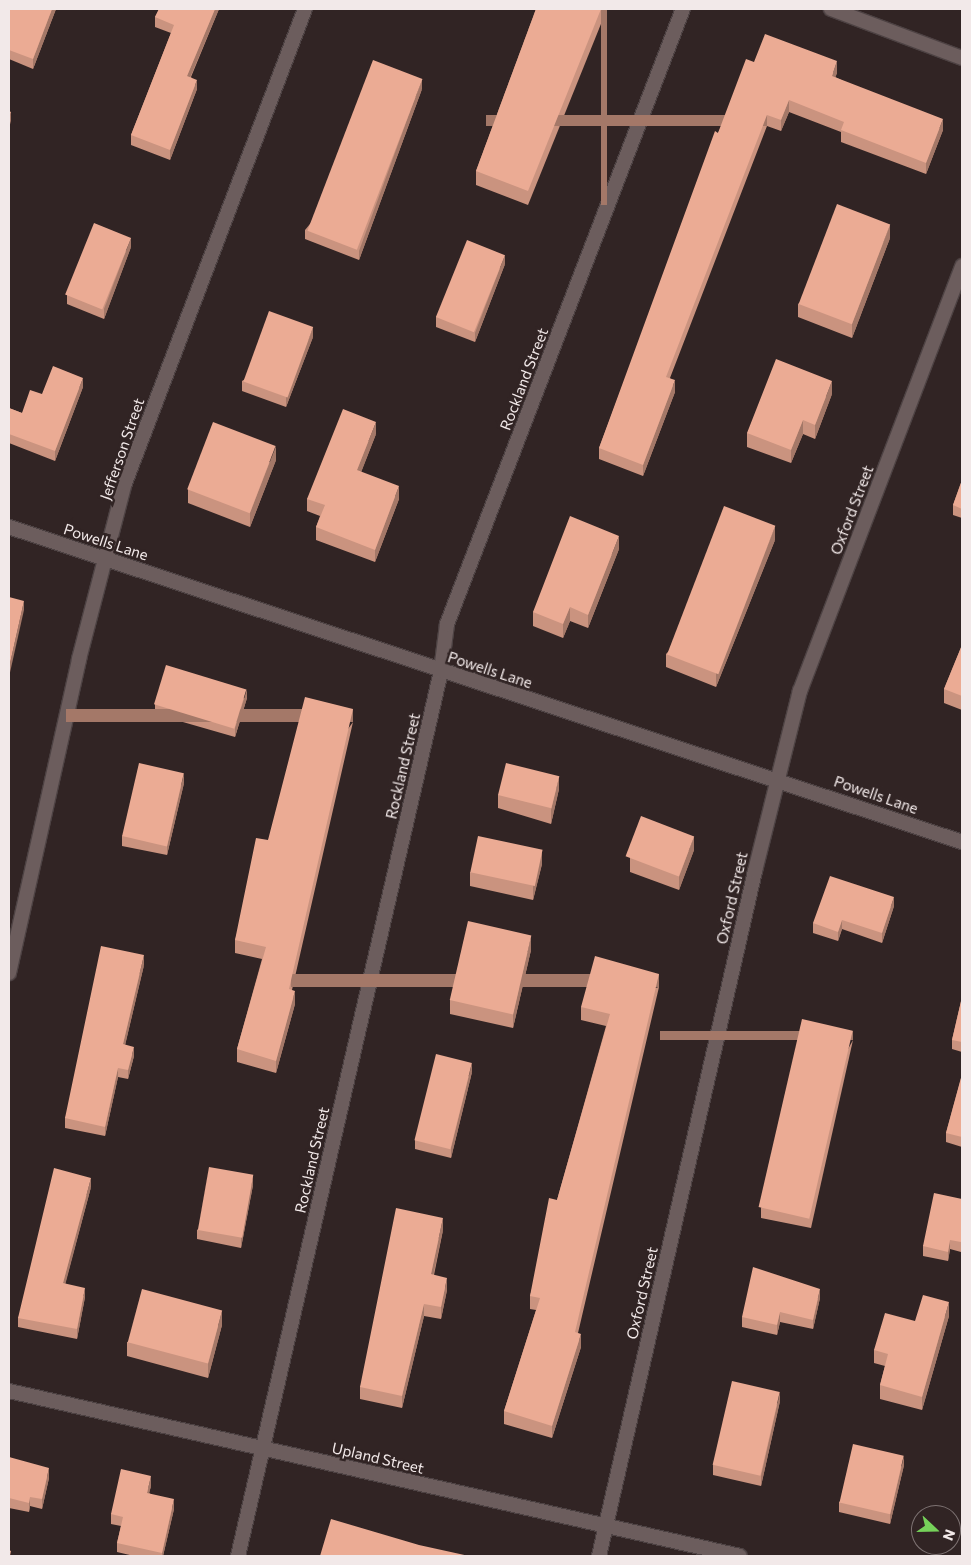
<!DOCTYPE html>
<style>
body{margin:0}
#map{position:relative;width:971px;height:1565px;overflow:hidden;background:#312424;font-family:Commissioner,sans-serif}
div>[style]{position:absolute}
.roads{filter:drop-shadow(1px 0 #4d4243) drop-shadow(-1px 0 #4d4243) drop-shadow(0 1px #4d4243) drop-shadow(0 -1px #4d4243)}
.minor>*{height:14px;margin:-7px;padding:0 7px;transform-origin:7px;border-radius:7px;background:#6c5d5d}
.tertiary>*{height:14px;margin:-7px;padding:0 7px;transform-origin:7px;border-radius:7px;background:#6c5d5d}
.wall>*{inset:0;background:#ca937f}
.shaded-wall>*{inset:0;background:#a47868;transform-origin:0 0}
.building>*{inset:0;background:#ebab94;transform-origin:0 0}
span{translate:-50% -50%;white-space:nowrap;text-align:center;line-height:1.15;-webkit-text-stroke:5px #312424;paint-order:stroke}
.street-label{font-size:15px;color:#f2e9e9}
.frame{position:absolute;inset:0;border:10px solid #f2e9e9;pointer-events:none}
.north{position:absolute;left:911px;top:1505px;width:50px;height:50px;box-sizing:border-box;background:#312424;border:1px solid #7e7373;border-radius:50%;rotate:111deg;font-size:14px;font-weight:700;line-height:20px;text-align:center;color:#f2e9e9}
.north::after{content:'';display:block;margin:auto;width:18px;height:22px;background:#76d25a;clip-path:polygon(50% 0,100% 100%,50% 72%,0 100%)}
</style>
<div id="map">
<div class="roads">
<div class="minor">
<div style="left:831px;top:9px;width:140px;rotate:20.5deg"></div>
<div style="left:9px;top:973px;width:322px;rotate:-77.4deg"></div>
<div style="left:79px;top:659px;width:182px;rotate:-75.4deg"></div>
<div style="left:125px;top:483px;width:507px;rotate:-69.21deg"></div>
<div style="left:9px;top:1391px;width:749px;rotate:12.72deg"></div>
<div style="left:238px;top:1556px;width:908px;rotate:-77.08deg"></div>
<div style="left:441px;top:671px;width:47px;rotate:-82.7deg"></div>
<div style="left:447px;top:624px;width:659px;rotate:-69.01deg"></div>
<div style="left:599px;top:1556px;width:703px;rotate:-77.17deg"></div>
<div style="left:755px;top:871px;width:186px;rotate:-76deg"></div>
<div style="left:800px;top:691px;width:455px;rotate:-69.1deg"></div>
</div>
<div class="tertiary">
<div style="left:9px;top:527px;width:1004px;rotate:18.29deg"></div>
</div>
</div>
<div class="wall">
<div style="clip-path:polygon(9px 9px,56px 9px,33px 69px,9px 59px)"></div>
<div style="clip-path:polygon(159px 9px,219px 9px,191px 77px,197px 89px,170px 160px,131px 145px,131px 135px,171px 33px,155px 27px,155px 17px)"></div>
<div style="clip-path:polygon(536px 9px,607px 9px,528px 205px,476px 185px,476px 171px)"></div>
<div style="clip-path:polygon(754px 62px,837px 73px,835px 77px,943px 130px,926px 174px,841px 142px,841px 132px,789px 112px,781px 131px,767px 126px,670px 378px,675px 392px,643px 476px,599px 459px,599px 448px,718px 133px)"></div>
<div style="clip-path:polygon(422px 89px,359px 260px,305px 239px,305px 230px)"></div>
<div style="clip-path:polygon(890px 238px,852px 338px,798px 317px,798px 304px)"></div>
<div style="clip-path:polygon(131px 247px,104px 319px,67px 304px,67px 295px)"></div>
<div style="clip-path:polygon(505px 264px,475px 342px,436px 327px,436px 317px)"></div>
<div style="clip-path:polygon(313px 337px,286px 407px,242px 391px,242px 381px)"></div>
<div style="clip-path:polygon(83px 387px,55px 461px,9px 443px,9px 408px,22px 413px,42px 394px)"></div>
<div style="clip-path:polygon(832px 394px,815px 439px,803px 434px,791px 463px,747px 447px,747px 433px)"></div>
<div style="clip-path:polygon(376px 434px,361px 472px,399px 499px,375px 562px,316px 540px,316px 527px,320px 516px,307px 511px,307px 499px)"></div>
<div style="clip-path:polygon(276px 460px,250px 527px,188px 503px,188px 489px)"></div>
<div style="clip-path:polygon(962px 480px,962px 518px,953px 515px,953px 505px)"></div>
<div style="clip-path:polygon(775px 540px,716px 687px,666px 667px,666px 654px)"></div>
<div style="clip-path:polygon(619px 549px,588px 628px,570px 621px,563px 638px,533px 626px,533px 612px)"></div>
<div style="clip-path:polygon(962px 645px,962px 710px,944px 703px,944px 689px)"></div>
<div style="clip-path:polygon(247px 698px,235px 737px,155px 714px,155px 704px)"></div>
<div style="clip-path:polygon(353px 722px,292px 990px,295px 1004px,276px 1073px,237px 1062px,237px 1049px,262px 959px,235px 953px,235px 940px,268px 840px)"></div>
<div style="clip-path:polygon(184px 783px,167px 855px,122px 846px,122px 836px)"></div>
<div style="clip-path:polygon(559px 789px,551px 824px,498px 808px,498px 795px)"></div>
<div style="clip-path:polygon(694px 850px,679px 890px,630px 872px,630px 858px)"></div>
<div style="clip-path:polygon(542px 864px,533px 900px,470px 886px,470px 872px)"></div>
<div style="clip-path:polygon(894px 906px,882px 943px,842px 929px,838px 941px,813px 933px,813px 923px)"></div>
<div style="clip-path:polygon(531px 950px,513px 1028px,450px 1014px,450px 1000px)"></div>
<div style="clip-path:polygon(144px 965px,125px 1045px,134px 1056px,128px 1079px,118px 1077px,105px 1136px,65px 1128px,65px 1118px)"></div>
<div style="clip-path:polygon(659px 987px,578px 1333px,581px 1347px,552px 1438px,504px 1424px,504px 1411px,536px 1310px,530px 1309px,530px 1296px,606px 1026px,581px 1020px,581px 1007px)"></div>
<div style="clip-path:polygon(962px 997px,962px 1052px,952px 1049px,952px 1040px)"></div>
<div style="clip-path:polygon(853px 1040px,811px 1228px,761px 1218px,761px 1208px)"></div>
<div style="clip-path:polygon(472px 1072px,451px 1158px,415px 1149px,415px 1140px)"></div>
<div style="clip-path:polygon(962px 1075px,962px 1147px,946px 1142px,946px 1133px)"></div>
<div style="clip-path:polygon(253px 1185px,241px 1248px,197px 1239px,197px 1230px)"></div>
<div style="clip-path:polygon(91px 1187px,65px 1284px,85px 1297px,77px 1339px,18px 1327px,18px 1318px)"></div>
<div style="clip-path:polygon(962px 1199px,961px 1252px,950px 1249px,948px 1261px,923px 1256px,923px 1246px)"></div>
<div style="clip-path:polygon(443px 1230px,434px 1275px,447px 1290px,441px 1319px,424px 1316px,402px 1408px,360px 1399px,360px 1387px)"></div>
<div style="clip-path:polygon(820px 1298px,813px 1329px,780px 1322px,777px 1335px,742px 1327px,742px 1317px)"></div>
<div style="clip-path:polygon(949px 1316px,922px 1410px,880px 1399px,880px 1385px,885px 1366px,874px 1363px,874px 1350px,915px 1321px)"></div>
<div style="clip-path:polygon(222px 1325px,208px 1378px,127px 1356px,127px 1342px)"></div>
<div style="clip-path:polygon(780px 1401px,761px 1486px,713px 1475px,713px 1465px)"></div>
<div style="clip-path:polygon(9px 1457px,49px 1478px,42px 1509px,30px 1506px,29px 1512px,9px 1508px)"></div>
<div style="clip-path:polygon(904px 1465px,890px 1524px,839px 1512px,839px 1502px)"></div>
<div style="clip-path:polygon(151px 1486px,149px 1493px,174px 1509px,163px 1556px,134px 1556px,117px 1552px,117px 1543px,121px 1526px,111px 1524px,111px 1514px)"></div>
</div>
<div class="shaded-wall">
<div style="clip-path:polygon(52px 9px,56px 9px,33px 69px,33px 59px)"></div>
<div style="clip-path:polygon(215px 9px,219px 9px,187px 85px,187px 76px)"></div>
<div style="left:601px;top:9px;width:6px;height:196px"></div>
<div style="clip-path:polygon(837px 61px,837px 73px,832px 87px,832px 76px)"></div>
<div style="clip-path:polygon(422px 79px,422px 89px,359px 260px,359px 251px)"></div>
<div style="clip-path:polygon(197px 80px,197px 89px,170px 160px,170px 150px)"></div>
<div style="clip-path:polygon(789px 100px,789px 112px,781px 131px,781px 120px)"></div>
<div style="clip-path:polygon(11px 112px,11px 121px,9px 128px,9px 119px)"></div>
<div style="left:767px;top:115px;width:11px;height:281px;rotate:90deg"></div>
<div style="clip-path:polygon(943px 119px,943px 130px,926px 174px,926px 163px)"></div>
<div style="clip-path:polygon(890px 224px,890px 238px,852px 338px,852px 324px)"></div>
<div style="clip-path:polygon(131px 238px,131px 247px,104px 319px,104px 309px)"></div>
<div style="clip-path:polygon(505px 255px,505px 264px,475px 342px,475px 333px)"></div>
<div style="clip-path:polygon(313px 327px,313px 337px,286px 407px,286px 398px)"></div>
<div style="clip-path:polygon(83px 378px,83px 387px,55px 461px,55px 451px)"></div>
<div style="clip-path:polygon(675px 380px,675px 392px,643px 476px,643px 465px)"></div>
<div style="clip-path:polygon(832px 381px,832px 394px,815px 439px,815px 425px)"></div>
<div style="clip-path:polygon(803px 420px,803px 434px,791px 463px,791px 450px)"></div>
<div style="clip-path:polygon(376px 422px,376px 434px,357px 483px,357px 470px)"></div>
<div style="clip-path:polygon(276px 446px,276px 460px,250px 527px,250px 513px)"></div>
<div style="clip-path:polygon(399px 486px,399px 499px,375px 562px,375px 550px)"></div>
<div style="clip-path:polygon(775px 526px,775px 540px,716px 687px,716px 673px)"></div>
<div style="clip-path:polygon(619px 536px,619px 549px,588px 628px,588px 615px)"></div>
<div style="clip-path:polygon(24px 601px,24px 610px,9px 677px,9px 668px)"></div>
<div style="clip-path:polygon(570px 607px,570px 621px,563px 638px,563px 624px)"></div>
<div style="clip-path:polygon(247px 689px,247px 698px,235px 737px,235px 728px)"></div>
<div style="left:353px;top:709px;width:13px;height:287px;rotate:90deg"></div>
<div style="clip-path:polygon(184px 773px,184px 783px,167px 855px,167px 846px)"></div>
<div style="clip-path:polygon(559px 776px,559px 789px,551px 824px,551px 810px)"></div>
<div style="clip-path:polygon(694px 836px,694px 850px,679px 890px,679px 877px)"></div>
<div style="clip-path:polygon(542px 850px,542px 864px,533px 900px,533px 887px)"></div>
<div style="clip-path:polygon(894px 897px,894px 906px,882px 943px,882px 933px)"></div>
<div style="clip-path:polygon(842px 920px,842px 929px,838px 941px,838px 932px)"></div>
<div style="clip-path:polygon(531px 936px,531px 950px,513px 1028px,513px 1014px)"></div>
<div style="clip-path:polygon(144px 955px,144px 965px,123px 1054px,123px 1044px)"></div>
<div style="left:659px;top:974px;width:13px;height:368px;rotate:90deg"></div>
<div style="clip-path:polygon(295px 991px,295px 1004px,276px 1073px,276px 1061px)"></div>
<div style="left:853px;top:1031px;width:9px;height:193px;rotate:90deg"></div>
<div style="clip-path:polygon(134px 1047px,134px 1056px,128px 1079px,128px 1070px)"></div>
<div style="clip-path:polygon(472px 1063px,472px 1072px,451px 1158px,451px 1148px)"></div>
<div style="clip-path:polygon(118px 1068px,118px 1077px,105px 1136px,105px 1127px)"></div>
<div style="clip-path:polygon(253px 1175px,253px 1185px,241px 1248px,241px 1238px)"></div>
<div style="clip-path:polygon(91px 1178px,91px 1187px,63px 1293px,63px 1283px)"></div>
<div style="clip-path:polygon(443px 1218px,443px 1230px,431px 1286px,431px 1274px)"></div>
<div style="clip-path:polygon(962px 1235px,962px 1245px,961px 1252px,961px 1242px)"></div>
<div style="clip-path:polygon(950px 1240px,950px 1249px,948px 1261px,948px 1252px)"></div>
<div style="clip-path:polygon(447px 1278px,447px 1290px,441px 1319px,441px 1307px)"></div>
<div style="clip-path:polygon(85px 1288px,85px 1297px,77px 1339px,77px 1329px)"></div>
<div style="clip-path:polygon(820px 1289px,820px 1298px,813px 1329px,813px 1320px)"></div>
<div style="clip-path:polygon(949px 1302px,949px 1316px,922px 1410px,922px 1397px)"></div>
<div style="clip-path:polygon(424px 1304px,424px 1316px,402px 1408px,402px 1396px)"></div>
<div style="clip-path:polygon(222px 1311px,222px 1325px,208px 1378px,208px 1364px)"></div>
<div style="clip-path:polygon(780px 1312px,780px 1322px,777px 1335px,777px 1325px)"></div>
<div style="clip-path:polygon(581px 1334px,581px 1347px,552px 1438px,552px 1426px)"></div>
<div style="clip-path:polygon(780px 1392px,780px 1401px,761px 1486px,761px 1476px)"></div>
<div style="clip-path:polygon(904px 1456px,904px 1465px,890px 1524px,890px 1514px)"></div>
<div style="clip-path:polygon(49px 1468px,49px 1478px,42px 1509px,42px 1499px)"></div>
<div style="clip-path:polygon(151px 1476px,151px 1486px,147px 1502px,147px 1493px)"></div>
<div style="clip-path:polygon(30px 1497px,30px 1506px,29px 1512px,29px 1503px)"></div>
<div style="clip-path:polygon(174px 1499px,174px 1509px,163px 1556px,162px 1556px,162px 1553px)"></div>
</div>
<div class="building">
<div style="clip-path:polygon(9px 9px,52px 9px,33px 59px,9px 50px)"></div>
<div style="clip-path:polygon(159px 9px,215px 9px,187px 76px,197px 80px,170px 150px,131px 135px,174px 25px,155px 17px)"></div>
<div style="clip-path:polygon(536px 9px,601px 9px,528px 191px,476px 171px)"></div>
<div style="clip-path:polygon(765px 34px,837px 61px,832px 76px,943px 119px,926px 163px,841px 130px,844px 122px,789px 100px,781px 120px,767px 115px,666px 377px,675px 380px,643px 465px,599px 448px,715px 131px,718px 133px,746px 59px,754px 62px)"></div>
<div style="left:373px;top:60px;width:53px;height:183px;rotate:21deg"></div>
<div style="clip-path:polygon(9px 111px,11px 112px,9px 119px)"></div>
<div style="left:837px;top:204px;width:57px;height:107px;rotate:21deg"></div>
<div style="left:94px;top:223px;width:40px;height:77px;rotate:22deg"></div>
<div style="left:467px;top:240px;width:41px;height:83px;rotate:22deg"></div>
<div style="left:269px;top:311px;width:47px;height:75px;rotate:20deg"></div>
<div style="clip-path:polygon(776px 359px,832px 381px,815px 425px,803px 420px,791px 450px,747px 433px)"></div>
<div style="clip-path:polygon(53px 366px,83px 378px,55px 451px,9px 434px,9px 408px,22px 413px,30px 390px,42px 394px)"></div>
<div style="clip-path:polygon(343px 409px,376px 422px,357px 470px,399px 486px,375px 550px,316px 527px,325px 505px,307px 499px)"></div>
<div style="left:213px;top:422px;width:67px;height:72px;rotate:21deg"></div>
<div style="clip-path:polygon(962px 480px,962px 509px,953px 505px)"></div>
<div style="left:724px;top:506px;width:55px;height:159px;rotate:21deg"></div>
<div style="clip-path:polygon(570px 516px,619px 536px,588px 615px,570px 607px,563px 624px,533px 612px)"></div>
<div style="clip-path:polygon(9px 597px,24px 601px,9px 668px)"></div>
<div style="clip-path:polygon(962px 645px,962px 696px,944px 689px)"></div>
<div style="left:166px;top:665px;width:84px;height:41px;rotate:17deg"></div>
<div style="clip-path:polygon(305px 697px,353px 709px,289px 989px,295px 991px,276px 1061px,237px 1049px,266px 947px,235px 940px,256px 838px,268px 840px)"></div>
<div style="left:139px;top:763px;width:46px;height:75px;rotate:13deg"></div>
<div style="left:506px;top:763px;width:55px;height:33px;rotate:14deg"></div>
<div style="left:641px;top:816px;width:57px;height:43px;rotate:21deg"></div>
<div style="left:478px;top:836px;width:66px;height:37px;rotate:12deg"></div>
<div style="clip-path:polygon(830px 876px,894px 897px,882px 933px,842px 920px,838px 932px,813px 923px)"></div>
<div style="left:468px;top:921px;width:65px;height:81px;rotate:13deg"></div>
<div style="clip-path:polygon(101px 946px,144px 955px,123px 1044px,134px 1047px,128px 1070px,118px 1068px,105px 1127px,65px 1118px)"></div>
<div style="clip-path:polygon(595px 956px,659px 974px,575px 1332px,581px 1334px,552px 1426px,504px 1411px,540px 1298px,530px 1296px,549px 1198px,557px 1200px,610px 1014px,581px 1007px)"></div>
<div style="clip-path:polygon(962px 997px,962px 1042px,952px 1040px)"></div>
<div style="left:802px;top:1019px;width:52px;height:193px;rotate:13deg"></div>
<div style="left:436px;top:1054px;width:37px;height:89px;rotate:14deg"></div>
<div style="clip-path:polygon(962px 1074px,962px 1137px,946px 1133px)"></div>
<div style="left:209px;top:1167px;width:45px;height:64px;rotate:10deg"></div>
<div style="clip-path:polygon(54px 1168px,91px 1178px,63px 1283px,85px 1288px,77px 1329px,18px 1318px)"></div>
<div style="clip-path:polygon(934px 1193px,962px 1199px,962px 1235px,961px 1242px,950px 1240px,948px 1252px,923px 1246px)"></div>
<div style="clip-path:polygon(396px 1208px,443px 1218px,431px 1274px,447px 1278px,441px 1307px,424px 1304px,402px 1396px,360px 1387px)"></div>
<div style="clip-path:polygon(753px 1267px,820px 1289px,813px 1320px,780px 1312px,777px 1325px,742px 1317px)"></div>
<div style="left:142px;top:1289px;width:83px;height:55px;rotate:15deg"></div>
<div style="clip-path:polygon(923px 1295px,949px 1302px,922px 1397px,880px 1385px,888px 1354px,874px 1350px,885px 1313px,915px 1321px)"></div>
<div style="left:732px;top:1381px;width:49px;height:86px;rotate:13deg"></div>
<div style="left:853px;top:1444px;width:52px;height:60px;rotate:13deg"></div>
<div style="clip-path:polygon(9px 1457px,49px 1468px,42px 1499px,30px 1497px,29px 1503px,9px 1498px)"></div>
<div style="clip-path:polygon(121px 1469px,151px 1476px,147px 1493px,174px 1499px,162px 1553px,117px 1543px,123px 1517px,111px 1514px)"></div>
<div style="clip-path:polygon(331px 1519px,419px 1545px,469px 1556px,320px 1556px)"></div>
<div style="clip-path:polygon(9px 1550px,11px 1551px,10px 1556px,9px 1556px)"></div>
</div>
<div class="street-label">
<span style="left:524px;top:379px;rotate:-69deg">Rockland Street</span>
<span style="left:122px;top:449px;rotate:-71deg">Jefferson Street</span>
<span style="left:852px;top:510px;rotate:-69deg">Oxford Street</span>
<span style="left:106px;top:542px;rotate:18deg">Powells Lane</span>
<span style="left:490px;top:670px;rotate:18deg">Powells Lane</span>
<span style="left:403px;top:766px;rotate:-77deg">Rockland Street</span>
<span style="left:876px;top:795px;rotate:19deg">Powells Lane</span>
<span style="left:732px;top:898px;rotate:-77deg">Oxford Street</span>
<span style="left:312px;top:1160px;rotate:-77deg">Rockland Street</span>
<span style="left:642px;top:1293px;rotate:-77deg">Oxford Street</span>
<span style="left:378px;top:1458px;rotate:13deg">Upland Street</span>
</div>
<div class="frame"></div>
<div class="north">N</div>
</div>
